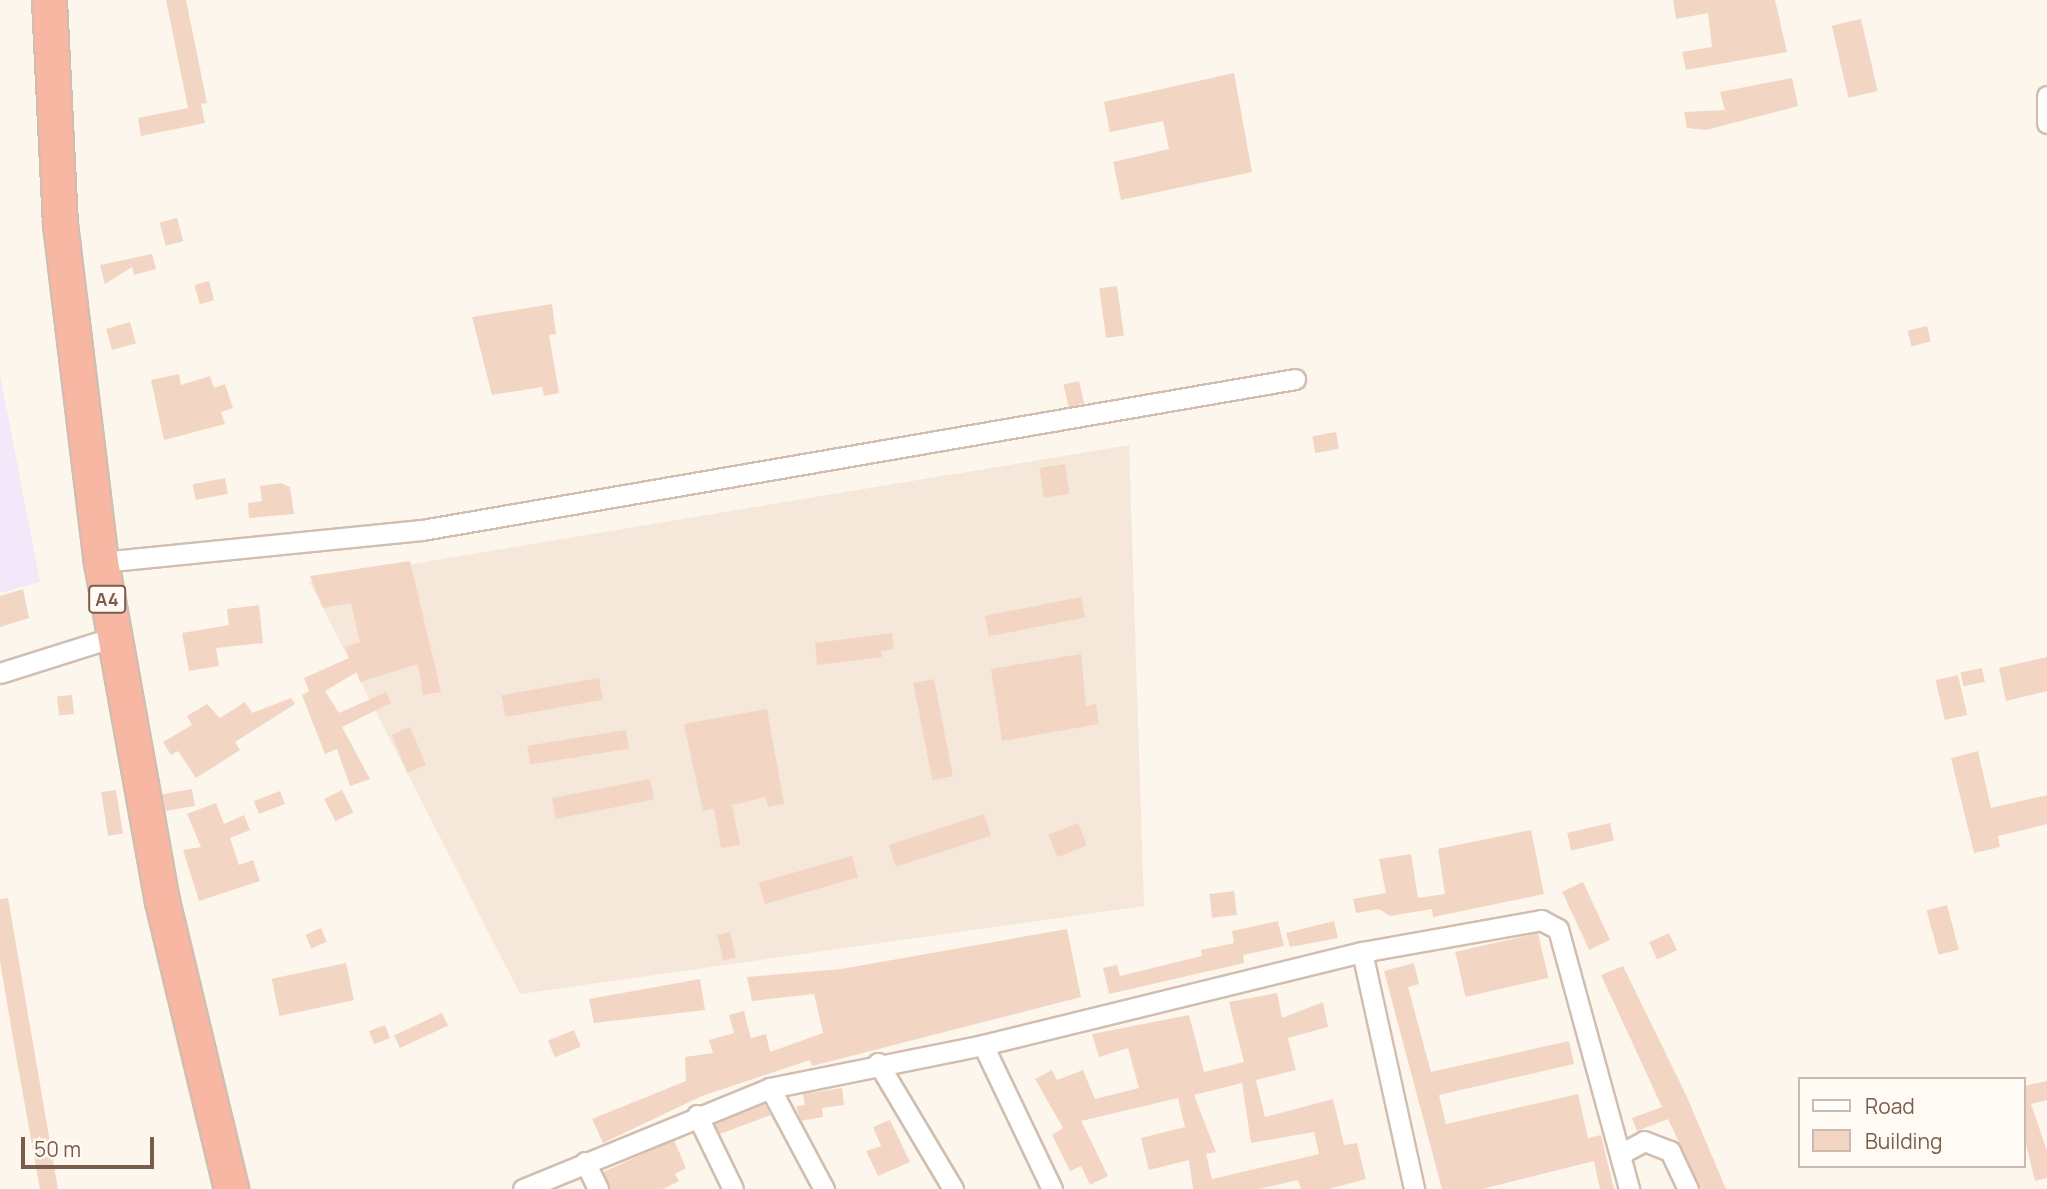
<!DOCTYPE html>
<style>
body{margin:0}
#map{position:relative;width:2047px;height:1189px;overflow:hidden;background:#fdf6ec;font-family:Manrope,sans-serif}
div>[style]{position:absolute}
.residential>*{inset:0;background:#f5e8da}
.education>*{inset:0;background:#f3e8fa}
.building>*{inset:0;background:#f3d5c3;transform-origin:0 0}
.roads{filter:drop-shadow(2px 0 #d1beb0) drop-shadow(-2px 0 #d1beb0) drop-shadow(0 2px #d1beb0) drop-shadow(0 -2px #d1beb0)}
.street>*{height:19px;margin:-9.5px;padding:0 9.5px;transform-origin:9.5px;border-radius:9.5px;background:#fff}
.highway>*{height:33px;margin:-16.5px;padding:0 16.5px;transform-origin:16.5px;border-radius:16.5px;background:#f7b7a3}
span{translate:-50% -50%;white-space:nowrap;text-align:center;line-height:1.15;-webkit-text-stroke:5px #fffaf3;paint-order:stroke}
.shield-label span{padding:2px 5px;background:#fffaf3;border:2px solid;border-radius:5px;-webkit-text-stroke-width:0}
.shield-label{font-size:18px;color:#7a5c4d;font-weight:700}
.legend{position:absolute;left:1798px;top:1077px;width:228px;height:91px;box-sizing:border-box;background:#fffaf3;border:2px solid #cabbb1;margin:0;padding:9px 12px;list-style:none;font-size:21px;color:#7a5c4d}
.legend li{display:flex;align-items:center;gap:14px;height:35px}
.legend b{width:35px;border:2px solid #cabbb1}
.scale{position:absolute;left:21px;top:1137px;width:133px;height:32px;box-sizing:border-box;border:4px solid #7a5c4d;border-top:0;padding-left:9px;font-size:21px;line-height:24px;white-space:nowrap;color:#7a5c4d;-webkit-text-stroke:5px #fffaf3;paint-order:stroke}
</style>
<div id="map">
<div class="residential">
<div style="clip-path:polygon(1129px 445px,1144px 906px,520px 994px,309px 581px)"></div>
</div>
<div class="education">
<div style="clip-path:polygon(0 374px,40px 582px,0 593px)"></div>
</div>
<div class="building">
<div style="clip-path:polygon(166px 0,186px 0,207px 103px,201px 104px,205px 123px,141px 136px,138px 118px,188px 108px)"></div>
<div style="clip-path:polygon(1673px 0,1775px 0,1787px 52px,1686px 70px,1682px 52px,1712px 47px,1708px 13px,1676px 19px)"></div>
<div style="left:1861px;top:19px;width:74px;height:30px;rotate:77deg"></div>
<div style="clip-path:polygon(1234px 73px,1252px 172px,1121px 200px,1113px 162px,1169px 149px,1163px 121px,1110px 132px,1104px 102px)"></div>
<div style="clip-path:polygon(1792px 78px,1798px 106px,1706px 130px,1687px 128px,1684px 112px,1725px 110px,1720px 92px)"></div>
<div style="left:177px;top:218px;width:24px;height:18px;rotate:75deg"></div>
<div style="clip-path:polygon(152px 254px,156px 269px,134px 275px,132px 267px,105px 284px,100px 265px)"></div>
<div style="left:209px;top:281px;width:20px;height:15px;rotate:75deg"></div>
<div style="left:1117px;top:286px;width:50px;height:18px;rotate:82deg"></div>
<div style="clip-path:polygon(552px 304px,556px 334px,549px 335px,559px 393px,544px 396px,542px 387px,492px 395px,472px 317px)"></div>
<div style="left:130px;top:322px;width:22px;height:25px;rotate:74deg"></div>
<div style="left:1927px;top:326px;width:16px;height:20px;rotate:76deg"></div>
<div style="clip-path:polygon(179px 374px,181px 385px,210px 376px,214px 388px,225px 384px,233px 408px,221px 412px,225px 424px,164px 440px,151px 380px)"></div>
<div style="left:1079px;top:381px;width:23px;height:16px;rotate:77deg"></div>
<div style="left:1336px;top:432px;width:17px;height:24px;rotate:80deg"></div>
<div style="left:1065px;top:464px;width:30px;height:26px;rotate:81deg"></div>
<div style="left:225px;top:478px;width:16px;height:33px;rotate:79deg"></div>
<div style="clip-path:polygon(281px 483px,290px 487px,294px 514px,249px 518px,248px 503px,262px 501px,260px 486px)"></div>
<div style="clip-path:polygon(410px 561px,441px 692px,423px 695px,418px 664px,360px 682px,357px 672px,325px 691px,339px 713px,386px 692px,391px 703px,342px 727px,370px 779px,350px 786px,337px 749px,325px 754px,302px 695px,309px 691px,304px 678px,349px 658px,345px 647px,360px 642px,351px 603px,323px 608px,310px 576px)"></div>
<div style="clip-path:polygon(23px 589px,29px 618px,0 627px,0 596px)"></div>
<div style="left:1081px;top:597px;width:21px;height:98px;rotate:79deg"></div>
<div style="clip-path:polygon(259px 605px,263px 643px,216px 648px,219px 666px,189px 671px,182px 633px,229px 625px,227px 609px)"></div>
<div style="clip-path:polygon(892px 633px,894px 649px,881px 651px,882px 657px,817px 665px,815px 643px)"></div>
<div style="clip-path:polygon(1081px 654px,1086px 706px,1096px 704px,1099px 724px,1002px 741px,991px 669px)"></div>
<div style="clip-path:polygon(2047px 657px,2047px 691px,2006px 701px,1999px 668px)"></div>
<div style="left:1982px;top:668px;width:14px;height:22px;rotate:78deg"></div>
<div style="left:1958px;top:675px;width:41px;height:23px;rotate:77deg"></div>
<div style="left:599px;top:678px;width:22px;height:99px;rotate:80deg"></div>
<div style="left:934px;top:679px;width:99px;height:21px;rotate:79deg"></div>
<div style="left:72px;top:695px;width:19px;height:15px;rotate:84deg"></div>
<div style="clip-path:polygon(291px 698px,295px 704px,235px 742px,240px 750px,196px 778px,178px 751px,171px 755px,163px 742px,192px 725px,187px 716px,207px 704px,220px 718px,245px 702px,252px 713px)"></div>
<div style="clip-path:polygon(767px 709px,784px 804px,768px 807px,766px 797px,732px 805px,740px 845px,721px 848px,714px 809px,703px 811px,684px 724px)"></div>
<div style="left:410px;top:727px;width:41px;height:20px;rotate:67deg"></div>
<div style="left:626px;top:730px;width:19px;height:100px;rotate:81deg"></div>
<div style="clip-path:polygon(1978px 751px,1991px 808px,2047px 795px,2047px 824px,1998px 836px,2000px 847px,1974px 853px,1951px 758px)"></div>
<div style="left:650px;top:779px;width:21px;height:100px;rotate:79deg"></div>
<div style="left:192px;top:789px;width:17px;height:30px;rotate:80deg"></div>
<div style="left:116px;top:790px;width:44px;height:15px;rotate:81deg"></div>
<div style="left:342px;top:790px;width:25px;height:20px;rotate:63deg"></div>
<div style="left:280px;top:791px;width:14px;height:28px;rotate:69deg"></div>
<div style="clip-path:polygon(216px 803px,224px 824px,244px 815px,250px 830px,230px 838px,239px 865px,253px 860px,260px 881px,199px 901px,183px 850px,201px 847px,187px 814px)"></div>
<div style="left:984px;top:814px;width:23px;height:100px;rotate:72deg"></div>
<div style="left:1078px;top:823px;width:24px;height:32px;rotate:68deg"></div>
<div style="left:1610px;top:823px;width:18px;height:44px;rotate:77deg"></div>
<div style="clip-path:polygon(1531px 830px,1544px 894px,1433px 917px,1432px 909px,1390px 916px,1379px 909px,1356px 913px,1353px 899px,1386px 893px,1379px 859px,1411px 854px,1418px 898px,1445px 894px,1438px 849px)"></div>
<div style="left:852px;top:856px;width:22px;height:97px;rotate:74deg"></div>
<div style="left:1583px;top:882px;width:64px;height:23px;rotate:65deg"></div>
<div style="left:1234px;top:891px;width:24px;height:25px;rotate:83deg"></div>
<div style="clip-path:polygon(8px 898px,58px 1189px,40px 1189px,15px 1050px,0 961px,0 899px)"></div>
<div style="left:1947px;top:905px;width:46px;height:21px;rotate:75deg"></div>
<div style="clip-path:polygon(1278px 921px,1284px 946px,1243px 955px,1244px 963px,1109px 994px,1103px 968px,1117px 965px,1120px 976px,1202px 956px,1201px 950px,1234px 943px,1232px 931px)"></div>
<div style="clip-path:polygon(1334px 921px,1338px 938px,1290px 947px,1286px 933px)"></div>
<div style="left:321px;top:928px;width:15px;height:17px;rotate:67deg"></div>
<div style="clip-path:polygon(1067px 929px,1081px 997px,812px 1066px,810px 1060px,702px 1096px,603px 1143px,592px 1119px,686px 1081px,685px 1057px,713px 1053px,709px 1040px,734px 1033px,729px 1015px,744px 1011px,751px 1038px,766px 1034px,770px 1052px,823px 1033px,814px 994px,752px 1001px,747px 977px,841px 969px)"></div>
<div style="left:730px;top:932px;width:26px;height:13px;rotate:77deg"></div>
<div style="left:1538px;top:933px;width:46px;height:85px;rotate:77deg"></div>
<div style="left:1669px;top:933px;width:19px;height:22px;rotate:65deg"></div>
<div style="left:346px;top:963px;width:38px;height:76px;rotate:78deg"></div>
<div style="clip-path:polygon(1414px 963px,1419px 984px,1408px 987px,1431px 1072px,1569px 1041px,1574px 1064px,1439px 1095px,1446px 1124px,1578px 1094px,1588px 1138px,1601px 1135px,1614px 1189px,1600px 1189px,1594px 1161px,1482px 1189px,1442px 1189px,1384px 971px)"></div>
<div style="clip-path:polygon(1623px 966px,1687px 1097px,1726px 1189px,1701px 1189px,1668px 1119px,1637px 1131px,1632px 1118px,1662px 1107px,1601px 975px)"></div>
<div style="clip-path:polygon(700px 979px,705px 1010px,594px 1023px,589px 999px)"></div>
<div style="clip-path:polygon(evenodd,1277px 993px,1282px 1018px,1323px 1002px,1328px 1027px,1288px 1038px,1296px 1070px,1256px 1080px,1265px 1117px,1333px 1099px,1344px 1145px,1357px 1143px,1366px 1179px,1329px 1189px,1301px 1189px,1298px 1180px,1259px 1189px,1193px 1189px,1189px 1160px,1149px 1170px,1141px 1138px,1185px 1127px,1178px 1098px,1081px 1121px,1108px 1176px,1090px 1185px,1081px 1166px,1070px 1171px,1052px 1135px,1063px 1128px,1035px 1079px,1052px 1070px,1057px 1080px,1083px 1070px,1095px 1099px,1139px 1088px,1128px 1048px,1099px 1057px,1092px 1034px,1189px 1015px,1204px 1072px,1244px 1062px,1229px 1002px,1277px 993px,1242px 1083px,1251px 1143px,1314px 1132px,1319px 1154px,1212px 1179px,1206px 1154px,1216px 1152px,1194px 1095px,1242px 1083px)"></div>
<div style="left:442px;top:1013px;width:14px;height:53px;rotate:65deg"></div>
<div style="left:385px;top:1025px;width:14px;height:17px;rotate:69deg"></div>
<div style="left:574px;top:1030px;width:18px;height:28px;rotate:68deg"></div>
<div style="clip-path:polygon(2047px 1081px,2047px 1100px,2031px 1104px,2047px 1151px,2047px 1178px,2035px 1181px,2024px 1137px,2024px 1086px)"></div>
<div style="clip-path:polygon(842px 1088px,844px 1105px,822px 1108px,823px 1117px,801px 1121px,796px 1106px,805px 1105px,803px 1094px)"></div>
<div style="clip-path:polygon(764px 1104px,771px 1115px,720px 1134px,715px 1124px)"></div>
<div style="clip-path:polygon(890px 1120px,910px 1162px,878px 1176px,866px 1151px,881px 1146px,873px 1127px)"></div>
<div style="clip-path:polygon(674px 1140px,686px 1168px,675px 1174px,679px 1181px,663px 1189px,610px 1189px,603px 1172px)"></div>
</div>
<div class="roads">
<div class="street">
<div style="left:2047px;top:96px;width:27px;rotate:90deg"></div>
<div style="left:101px;top:562px;width:323px;rotate:-5.7deg"></div>
<div style="left:422px;top:530px;width:886px;rotate:-9.81deg"></div>
<div style="left:0;top:673px;width:120px;rotate:-17.5deg"></div>
<div style="left:1362px;top:952px;width:243px;rotate:77.6deg"></div>
<div style="left:983px;top:1045px;width:160px;rotate:64.4deg"></div>
<div style="left:878px;top:1063px;width:147px;rotate:59.2deg"></div>
<div style="left:770px;top:1088px;width:115px;rotate:61.9deg"></div>
<div style="left:697px;top:1115px;width:82px;rotate:64.1deg"></div>
<div style="left:1620px;top:1154px;width:27px;rotate:-28deg"></div>
<div style="left:1644px;top:1141px;width:28px;rotate:21deg"></div>
<div style="left:1670px;top:1151px;width:42px;rotate:64.7deg"></div>
<div style="left:585px;top:1162px;width:30px;rotate:64deg"></div>
<div style="left:523px;top:1189px;width:267px;rotate:-22.2deg"></div>
<div style="left:770px;top:1088px;width:217px;rotate:-11.4deg"></div>
<div style="left:983px;top:1045px;width:390px;rotate:-13.8deg"></div>
<div style="left:1362px;top:952px;width:182px;rotate:-10.1deg"></div>
<div style="left:1541px;top:920px;width:19px;rotate:28deg"></div>
<div style="left:1558px;top:929px;width:270px;rotate:74.7deg"></div>
</div>
<div class="highway">
<div style="left:49px;top:0;width:224px;rotate:87.2deg"></div>
<div style="left:60px;top:224px;width:340px;rotate:83.1deg"></div>
<div style="left:101px;top:562px;width:344px;rotate:79.8deg"></div>
<div style="left:162px;top:901px;width:296px;rotate:76.5deg"></div>
</div>
</div>
<div class="shield-label">
<span style="left:107px;top:599px">A4</span>
</div>
<ul class="legend">
<li><b style="height:9px;background:#fff"></b>Road</li>
<li><b style="height:19px;background:#f3d5c3"></b>Building</li>
</ul>
<div class="scale">50 m</div>
</div>
